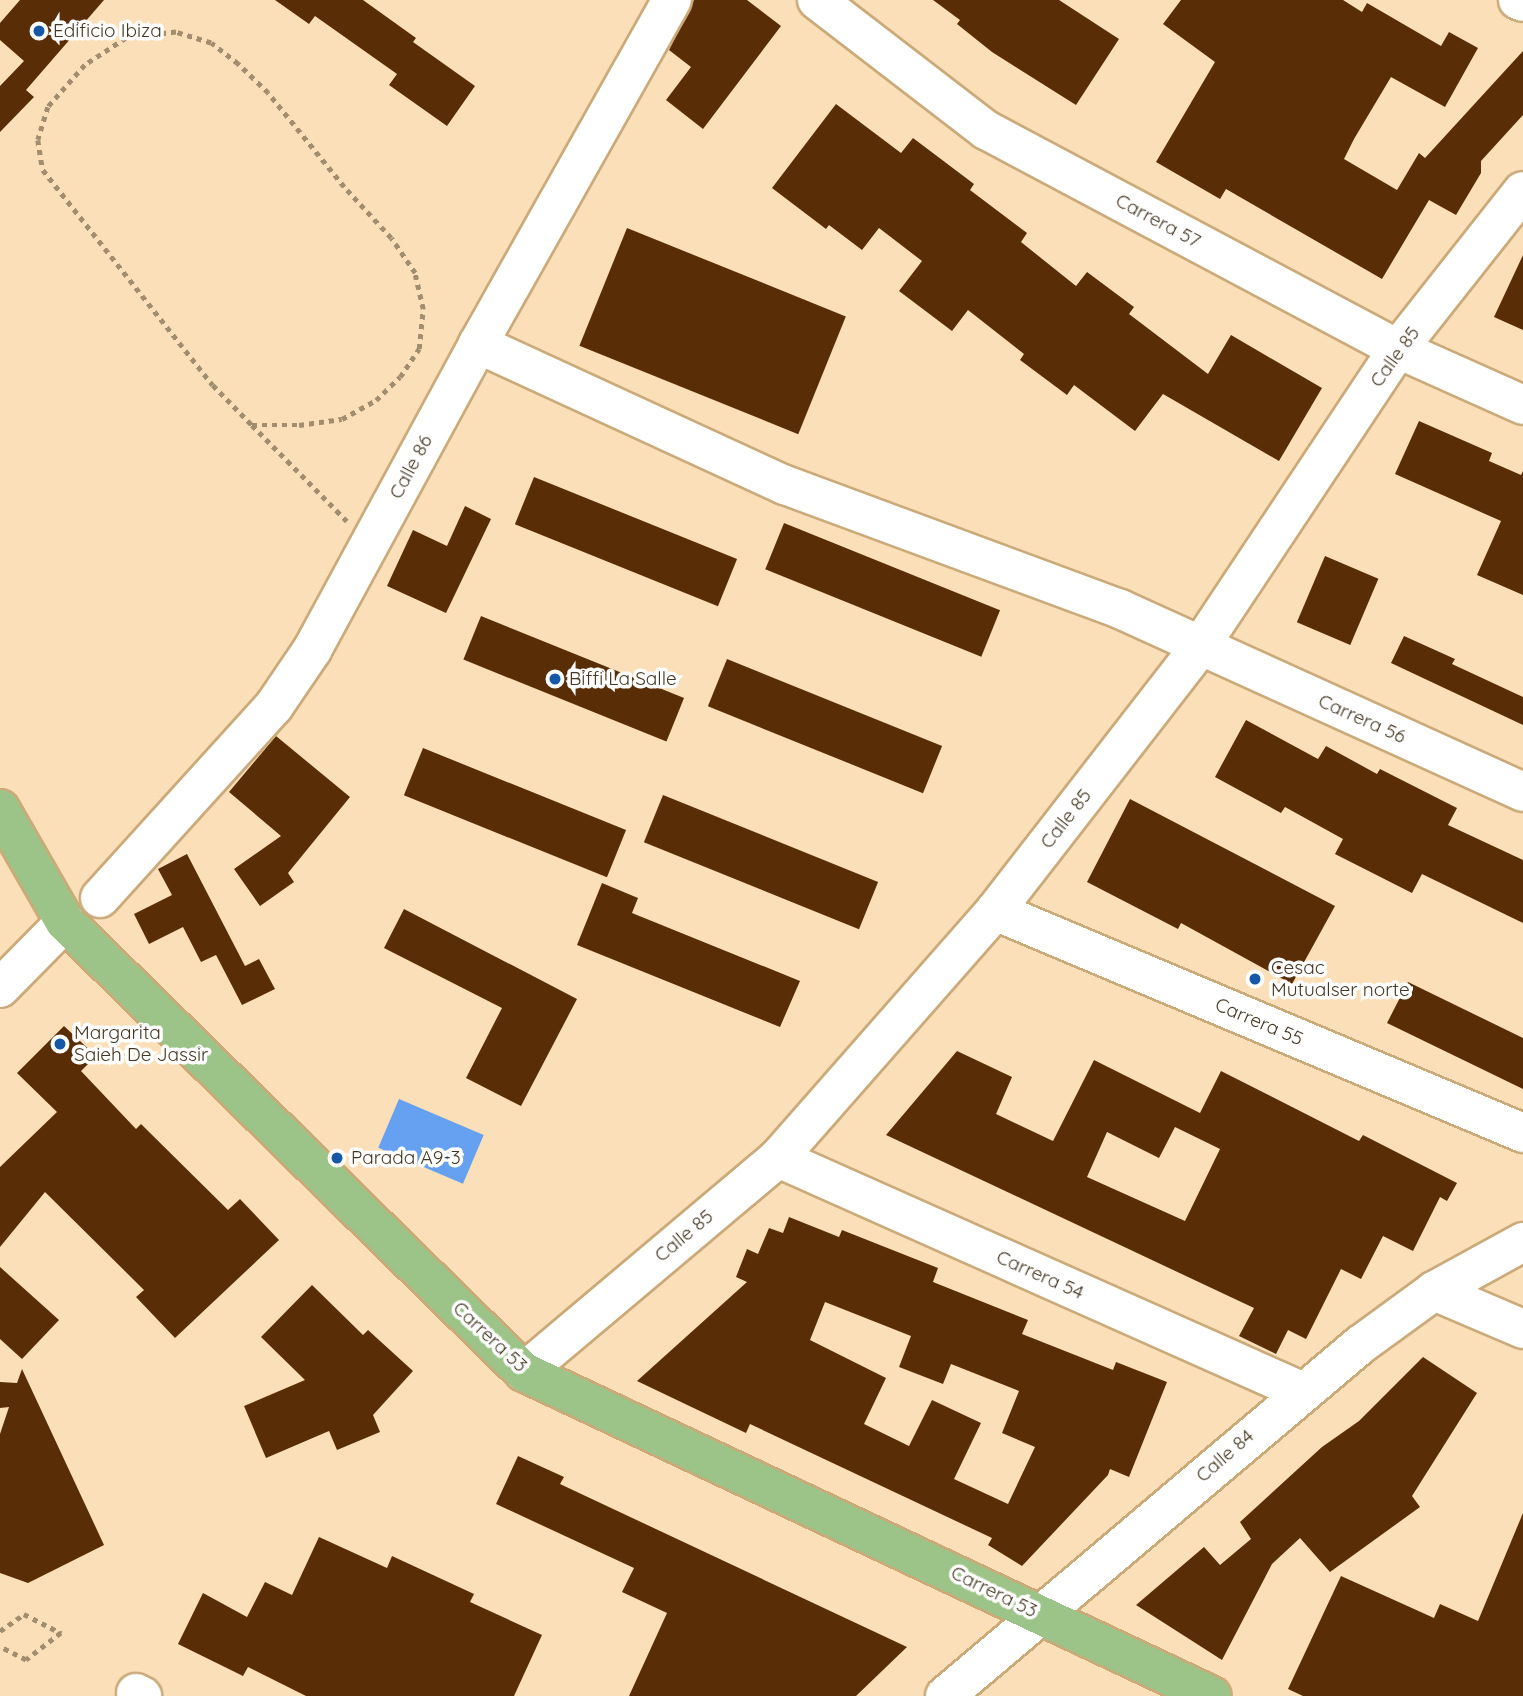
<!DOCTYPE html>
<style>
body{margin:0}
#map{position:relative;width:1523px;height:1696px;overflow:hidden;background:#fbdfb8;font-family:Quicksand,sans-serif}
div>[style]{position:absolute}
.water>*{inset:0;background:#66a0f0;transform-origin:0 0}
.building>*{inset:0;background:#592e06;transform-origin:0 0}
.path>*{height:4.5px;margin-top:-2.25px;transform-origin:0;background:repeating-linear-gradient(90deg,#a28d6f 0 5px,transparent 0 10px)}
.roads{filter:drop-shadow(2px 0 #cbaa7a) drop-shadow(-2px 0 #cbaa7a) drop-shadow(0 2px #cbaa7a) drop-shadow(0 -2px #cbaa7a)}
.minor>*{height:38px;margin:-19px;padding:0 19px;transform-origin:19px;border-radius:19px;background:#fff}
.major>*{height:38px;margin:-19px;padding:0 19px;transform-origin:19px;border-radius:19px;background:#9dc488}
.dots>*{width:19px;height:19px;translate:-50% -50%;box-sizing:border-box;border:4px solid #fff;border-radius:50%}
span{translate:-50% -50%;white-space:nowrap;text-align:center;line-height:1.15;-webkit-text-stroke:7px #fff;paint-order:stroke}
.poi-label{font-size:19px;color:#443622}
.left{translate:0 -50%;text-align:left}
.street-label{font-size:19px;color:#443622}
</style>
<div id="map">
<div class="water">
<div style="left:399px;top:1099px;width:92px;height:53px;rotate:23deg"></div>
</div>
<div class="building">
<div style="clip-path:polygon(20px 0,104px 0,26px 90px,34px 97px,0 132px,0 86px,24px 61px,0 40px,0 23px)"></div>
<div style="clip-path:polygon(275px 0,363px 0,416px 38px,413px 42px,475px 86px,447px 126px,389px 85px,397px 74px,315px 16px,309px 24px)"></div>
<div style="clip-path:polygon(694px 0,747px 0,781px 26px,703px 129px,666px 100px,691px 67px,669px 50px)"></div>
<div style="clip-path:polygon(933px 0,1059px 0,1119px 39px,1076px 105px,992px 52px,957px 24px,960px 20px)"></div>
<div style="clip-path:polygon(1181px 0,1343px 0,1362px 12px,1367px 3px,1441px 46px,1449px 32px,1478px 48px,1445px 107px,1391px 77px,1354px 139px,1344px 159px,1397px 190px,1419px 153px,1425px 158px,1523px 51px,1523px 115px,1481px 161px,1481px 173px,1456px 215px,1429px 200px,1382px 279px,1226px 189px,1220px 199px,1156px 162px,1215px 62px,1163px 24px)"></div>
<div style="clip-path:polygon(836px 104px,901px 153px,913px 138px,974px 184px,970px 190px,1027px 233px,1021px 242px,1076px 286px,1087px 272px,1134px 307px,1129px 314px,1208px 374px,1231px 335px,1322px 388px,1279px 461px,1163px 394px,1135px 431px,1074px 385px,1067px 395px,1020px 360px,1024px 354px,968px 310px,952px 331px,899px 291px,922px 261px,879px 228px,862px 250px,829px 225px,826px 229px,772px 188px)"></div>
<div style="left:627px;top:228px;width:236px;height:127px;rotate:22deg"></div>
<div style="clip-path:polygon(1523px 255px,1523px 330px,1494px 317px)"></div>
<div style="clip-path:polygon(1419px 421px,1492px 453px,1489px 461px,1521px 475px,1523px 471px,1523px 595px,1477px 575px,1501px 521px,1395px 474px)"></div>
<div style="left:534px;top:477px;width:219px;height:51px;rotate:22deg"></div>
<div style="clip-path:polygon(465px 506px,491px 519px,446px 613px,387px 586px,413px 530px,447px 546px)"></div>
<div style="left:784px;top:523px;width:233px;height:50px;rotate:22deg"></div>
<div style="left:1325px;top:556px;width:58px;height:72px;rotate:23deg"></div>
<div style="left:481px;top:616px;width:219px;height:47px;rotate:22deg"></div>
<div style="clip-path:polygon(1404px 636px,1455px 659px,1452px 664px,1523px 697px,1523px 725px,1391px 663px)"></div>
<div style="left:727px;top:659px;width:232px;height:51px;rotate:22deg"></div>
<div style="clip-path:polygon(1246px 720px,1318px 759px,1326px 746px,1377px 774px,1380px 769px,1457px 808px,1448px 825px,1523px 860px,1523px 923px,1422px 874px,1412px 893px,1335px 854px,1343px 839px,1285px 807px,1281px 813px,1215px 777px)"></div>
<div style="clip-path:polygon(276px 736px,350px 797px,288px 873px,294px 882px,260px 906px,234px 869px,281px 836px,229px 792px)"></div>
<div style="left:423px;top:748px;width:219px;height:51px;rotate:22deg"></div>
<div style="left:663px;top:795px;width:232px;height:51px;rotate:22deg"></div>
<div style="clip-path:polygon(1130px 799px,1335px 906px,1292px 984px,1181px 923px,1178px 929px,1087px 882px)"></div>
<div style="clip-path:polygon(187px 854px,245px 966px,259px 959px,275px 989px,242px 1005px,216px 955px,201px 962px,183px 927px,149px 944px,134px 914px,172px 895px,158px 869px)"></div>
<div style="clip-path:polygon(602px 883px,638px 898px,632px 913px,800px 981px,780px 1027px,577px 945px)"></div>
<div style="clip-path:polygon(404px 909px,577px 999px,521px 1106px,466px 1078px,502px 1008px,384px 948px)"></div>
<div style="clip-path:polygon(1408px 982px,1523px 1038px,1523px 1089px,1387px 1023px)"></div>
<div style="clip-path:polygon(64px 1026px,96px 1056px,81px 1071px,136px 1129px,141px 1124px,228px 1210px,240px 1199px,279px 1240px,175px 1338px,136px 1297px,144px 1290px,45px 1192px,0 1247px,0 1167px,57px 1112px,17px 1073px)"></div>
<div style="clip-path:polygon(evenodd,957px 1051px,1012px 1077px,996px 1114px,1053px 1141px,1094px 1060px,1200px 1113px,1221px 1071px,1359px 1141px,1363px 1135px,1457px 1183px,1447px 1201px,1440px 1197px,1413px 1251px,1383px 1236px,1361px 1279px,1341px 1269px,1306px 1339px,1288px 1330px,1276px 1354px,1239px 1336px,1254px 1308px,886px 1135px,957px 1051px,1175px 1127px,1220px 1149px,1185px 1221px,1087px 1177px,1107px 1132px,1159px 1158px,1175px 1127px)"></div>
<div style="clip-path:polygon(evenodd,789px 1217px,839px 1237px,842px 1230px,938px 1268px,933px 1282px,1028px 1320px,1022px 1334px,1113px 1370px,1116px 1362px,1167px 1382px,1129px 1477px,1110px 1469px,1108px 1475px,1022px 1566px,988px 1545px,992px 1538px,750px 1424px,746px 1433px,637px 1381px,747px 1282px,736px 1277px,747px 1249px,758px 1254px,769px 1228px,783px 1233px,789px 1217px,825px 1302px,911px 1336px,899px 1367px,943px 1384px,951px 1364px,1019px 1391px,1002px 1433px,1035px 1447px,1008px 1504px,954px 1479px,981px 1423px,932px 1400px,909px 1446px,864px 1424px,886px 1378px,810px 1340px,825px 1302px)"></div>
<div style="clip-path:polygon(0 1267px,59px 1320px,22px 1359px,0 1339px)"></div>
<div style="clip-path:polygon(312px 1285px,363px 1335px,368px 1330px,413px 1371px,373px 1415px,380px 1432px,337px 1450px,329px 1431px,266px 1458px,244px 1406px,305px 1380px,261px 1337px)"></div>
<div style="clip-path:polygon(1423px 1357px,1477px 1393px,1412px 1496px,1420px 1507px,1330px 1572px,1300px 1538px,1272px 1564px,1222px 1660px,1136px 1605px,1204px 1547px,1220px 1565px,1251px 1539px,1240px 1522px,1322px 1447px,1359px 1421px)"></div>
<div style="clip-path:polygon(22px 1369px,104px 1545px,28px 1583px,0 1573px,0 1434px,9px 1407px,0 1408px,0 1382px,17px 1383px)"></div>
<div style="clip-path:polygon(518px 1456px,564px 1477px,560px 1484px,907px 1647px,856px 1696px,629px 1696px,667px 1613px,622px 1592px,634px 1568px,496px 1504px)"></div>
<div style="clip-path:polygon(1523px 1513px,1523px 1696px,1303px 1696px,1288px 1689px,1341px 1576px,1434px 1618px,1440px 1604px,1478px 1621px)"></div>
<div style="clip-path:polygon(319px 1537px,387px 1568px,392px 1556px,474px 1594px,470px 1602px,542px 1635px,514px 1696px,306px 1696px,248px 1667px,243px 1676px,178px 1644px,203px 1593px,247px 1617px,265px 1582px,292px 1595px)"></div>
</div>
<div class="path">
<div style="left:252px;top:425px;width:47px"></div>
<div style="left:299px;top:425px;width:43px;rotate:-7.9deg"></div>
<div style="left:342px;top:419px;width:39px;rotate:-29deg"></div>
<div style="left:376px;top:400px;width:33px;rotate:-44deg"></div>
<div style="left:400px;top:377px;width:34px;rotate:-56deg"></div>
<div style="left:419px;top:349px;width:40px;rotate:-84.3deg"></div>
<div style="left:423px;top:309px;width:37px;rotate:-103deg"></div>
<div style="left:415px;top:273px;width:42px;rotate:-124.4deg"></div>
<div style="left:391px;top:238px;width:69px;rotate:-132.7deg"></div>
<div style="left:344px;top:187px;width:121px;rotate:-129deg"></div>
<div style="left:268px;top:93px;width:42px;rotate:-136deg"></div>
<div style="left:238px;top:64px;width:34px;rotate:-142deg"></div>
<div style="left:211px;top:43px;width:37px;rotate:-163deg"></div>
<div style="left:176px;top:32px;width:50px;rotate:173.2deg"></div>
<div style="left:126px;top:38px;width:49px;rotate:146.6deg"></div>
<div style="left:85px;top:65px;width:56px;rotate:131.4deg"></div>
<div style="left:48px;top:107px;width:34px;rotate:107deg"></div>
<div style="left:38px;top:140px;width:30px;rotate:81deg"></div>
<div style="left:43px;top:170px;width:274px;rotate:51.7deg"></div>
<div style="left:213px;top:385px;width:56px;rotate:45.7deg"></div>
<div style="left:252px;top:425px;width:135px;rotate:45.3deg"></div>
<div style="left:0;top:1631px;width:29px;rotate:-35deg"></div>
<div style="left:24px;top:1614px;width:42px;rotate:27.2deg"></div>
<div style="left:61px;top:1633px;width:44px;rotate:142.4deg"></div>
<div style="left:26px;top:1660px;width:29px;rotate:-153deg"></div>
</div>
<div class="roads">
<div class="minor">
<div style="left:817px;top:0;width:213px;rotate:37.6deg"></div>
<div style="left:986px;top:130px;width:467px;rotate:28deg"></div>
<div style="left:1398px;top:349px;width:137px;rotate:24.1deg"></div>
<div style="left:1518px;top:0;width:5px;rotate:22deg"></div>
<div style="left:478px;top:344px;width:338px;rotate:24.7deg"></div>
<div style="left:785px;top:485px;width:357px;rotate:20.3deg"></div>
<div style="left:1120px;top:609px;width:443px;rotate:24.4deg"></div>
<div style="left:100px;top:898px;width:259px;rotate:-47.8deg"></div>
<div style="left:274px;top:706px;width:68px;rotate:-55.8deg"></div>
<div style="left:312px;top:650px;width:348px;rotate:-61.5deg"></div>
<div style="left:478px;top:344px;width:395px;rotate:-60.6deg"></div>
<div style="left:995px;top:911px;width:573px;rotate:22.8deg"></div>
<div style="left:0;top:988px;width:93px;rotate:-45.4deg"></div>
<div style="left:778px;top:1158px;width:573px;rotate:24.01deg"></div>
<div style="left:1434px;top:1291px;width:97px;rotate:23.1deg"></div>
<div style="left:524px;top:1372px;width:332px;rotate:-40.1deg"></div>
<div style="left:778px;top:1158px;width:329px;rotate:-48.7deg"></div>
<div style="left:995px;top:911px;width:336px;rotate:-52.2deg"></div>
<div style="left:1201px;top:645px;width:356px;rotate:-56.4deg"></div>
<div style="left:1398px;top:349px;width:201px;rotate:-51.7deg"></div>
<div style="left:136px;top:1693px;width:7px;rotate:27deg"></div>
<div style="left:945px;top:1696px;width:544px;rotate:-40.22deg"></div>
<div style="left:1360px;top:1345px;width:92px;rotate:-36.1deg"></div>
<div style="left:1434px;top:1291px;width:102px;rotate:-28.8deg"></div>
</div>
<div class="major">
<div style="left:0;top:809px;width:130px;rotate:60.1deg"></div>
<div style="left:65px;top:922px;width:643px;rotate:44.43deg"></div>
<div style="left:524px;top:1372px;width:760px;rotate:25.22deg"></div>
</div>
</div>
<div class="dots">
<div style="left:39px;top:31px;background:#1657a7"></div>
<div style="left:555px;top:679px;background:#1657a7"></div>
<div style="left:1255px;top:979px;background:#1657a7"></div>
<div style="left:60px;top:1044px;background:#1657a7"></div>
<div style="left:337px;top:1158px;background:#1657a7"></div>
</div>
<div class="poi-label">
<span class="left" style="left:53px;top:31px">Edificio Ibiza</span>
<span class="left" style="left:569px;top:679px">Biffi La Salle</span>
<span class="left" style="left:1271px;top:979px">Cesac<br>Mutualser norte</span>
<span class="left" style="left:74px;top:1044px">Margarita<br>Saieh De Jassir</span>
<span class="left" style="left:351px;top:1158px">Parada A9-3</span>
</div>
<div class="street-label">
<span style="left:1158px;top:221px;rotate:28deg">Carrera 57</span>
<span style="left:1395px;top:357px;rotate:-54deg">Calle 85</span>
<span style="left:411px;top:467px;rotate:-62deg">Calle 86</span>
<span style="left:1362px;top:719px;rotate:24deg">Carrera 56</span>
<span style="left:1066px;top:819px;rotate:-52deg">Calle 85</span>
<span style="left:1259px;top:1022px;rotate:23deg">Carrera 55</span>
<span style="left:684px;top:1236px;rotate:-40deg">Calle 85</span>
<span style="left:1040px;top:1275px;rotate:24deg">Carrera 54</span>
<span style="left:490px;top:1337px;rotate:43deg">Carrera 53</span>
<span style="left:1225px;top:1456px;rotate:-41deg">Calle 84</span>
<span style="left:994px;top:1592px;rotate:26deg">Carrera 53</span>
</div>
</div>
